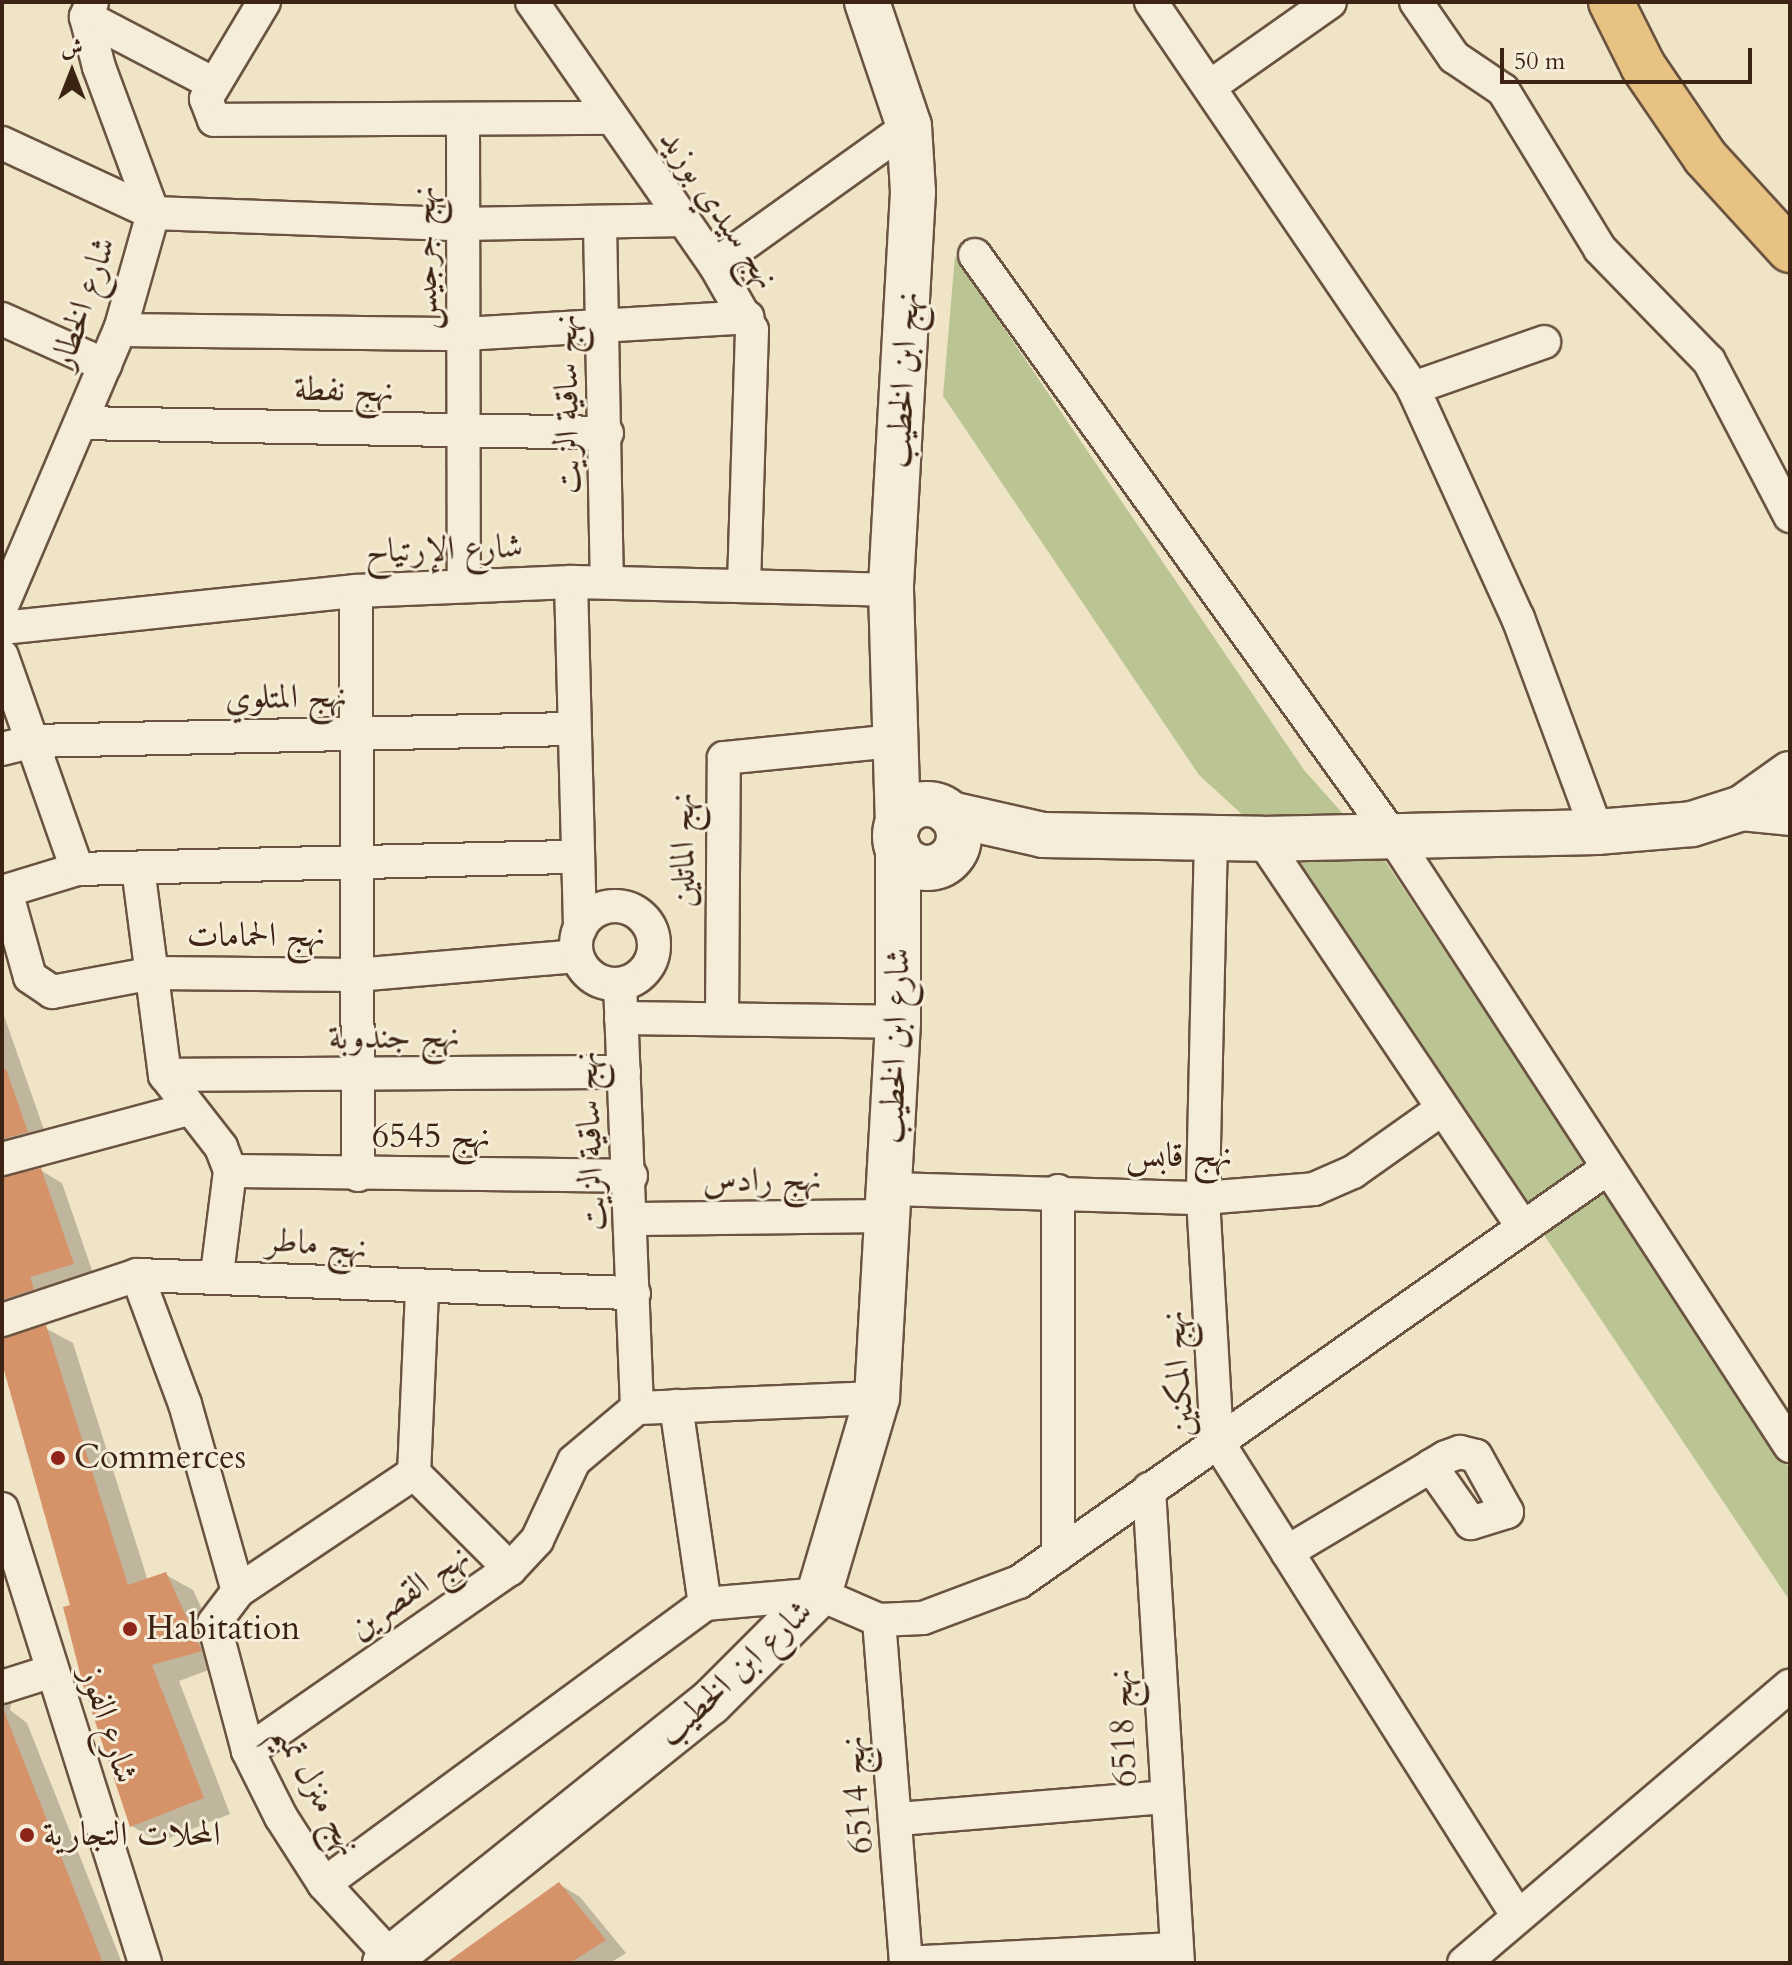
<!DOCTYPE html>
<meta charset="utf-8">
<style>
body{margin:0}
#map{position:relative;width:1792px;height:1965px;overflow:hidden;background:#efe4c5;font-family:Cardo,Amiri,serif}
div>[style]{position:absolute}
.green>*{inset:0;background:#bbc493}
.shadow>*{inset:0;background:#0003}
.building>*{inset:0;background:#d69269}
.roads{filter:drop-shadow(2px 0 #6a5340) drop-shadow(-2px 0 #6a5340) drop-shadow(0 2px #6a5340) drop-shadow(0 -2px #6a5340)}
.street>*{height:32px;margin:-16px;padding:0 16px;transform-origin:16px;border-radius:16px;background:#f5edd9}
.street>.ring{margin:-16px;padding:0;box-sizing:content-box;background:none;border:32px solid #f5edd9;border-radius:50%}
.secondary>*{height:44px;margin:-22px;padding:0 22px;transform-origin:22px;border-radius:22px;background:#f5edd9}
.secondary>.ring{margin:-22px;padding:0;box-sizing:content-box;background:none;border:44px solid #f5edd9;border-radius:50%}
.highway>*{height:44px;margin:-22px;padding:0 22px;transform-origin:22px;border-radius:22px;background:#e8c282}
.dots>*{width:22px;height:22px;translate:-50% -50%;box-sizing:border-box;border:4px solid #f5edd9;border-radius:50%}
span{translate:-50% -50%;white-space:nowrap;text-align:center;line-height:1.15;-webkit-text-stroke:6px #f5edd9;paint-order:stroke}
.street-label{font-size:34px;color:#3d2314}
.poi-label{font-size:34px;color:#3d2314}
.left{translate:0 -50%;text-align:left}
.frame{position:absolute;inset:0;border:4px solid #3d2314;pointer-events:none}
.north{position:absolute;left:32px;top:32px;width:80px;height:80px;-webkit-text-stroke:6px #f5edd9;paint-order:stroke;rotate:0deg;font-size:22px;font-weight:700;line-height:32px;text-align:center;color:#3d2314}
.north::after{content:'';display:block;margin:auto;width:28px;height:36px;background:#3d2314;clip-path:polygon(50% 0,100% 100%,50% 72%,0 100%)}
.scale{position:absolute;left:1500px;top:48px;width:252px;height:36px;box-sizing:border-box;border:4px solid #3d2314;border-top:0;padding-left:10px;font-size:24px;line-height:28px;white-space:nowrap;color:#3d2314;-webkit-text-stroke:6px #f5edd9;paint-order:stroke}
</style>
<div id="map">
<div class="green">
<div style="clip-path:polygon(955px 256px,1304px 770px,1385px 861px,1790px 1469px,1790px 1601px,1293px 861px,1199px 775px,943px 396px)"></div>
</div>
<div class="shadow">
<div style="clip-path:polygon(2px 1010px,49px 1144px,11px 1157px,5px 1178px,40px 1170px,62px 1183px,94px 1276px,2px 1315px)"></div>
<div style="clip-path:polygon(45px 1328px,73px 1343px,148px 1581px,166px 1575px,193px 1590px,227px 1663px,179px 1681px,230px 1814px,159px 1842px,132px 1826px,2px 1355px,2px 1337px)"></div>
<div style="clip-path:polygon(2px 1658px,14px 1690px,10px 1710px,27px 1723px,122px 1963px,2px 1963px)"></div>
<div style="clip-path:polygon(559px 1884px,580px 1897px,626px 1953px,610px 1963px,449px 1963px)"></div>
</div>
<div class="building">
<div style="clip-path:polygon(6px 1069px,28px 1132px,2px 1139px,2px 1070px)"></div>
<div style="clip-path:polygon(41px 1168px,74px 1264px,30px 1277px,34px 1289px,2px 1300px,2px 1177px)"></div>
<div style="clip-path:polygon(46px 1325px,128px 1585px,166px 1572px,202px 1651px,152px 1665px,204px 1798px,130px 1827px,83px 1685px,63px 1607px,70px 1605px,2px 1363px,2px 1338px)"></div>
<div style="clip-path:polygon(4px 1711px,103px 1963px,2px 1963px)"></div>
<div style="clip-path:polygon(559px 1882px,606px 1940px,570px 1963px,446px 1963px)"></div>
</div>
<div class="roads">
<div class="street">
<div style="left:264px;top:2px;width:113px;rotate:120.9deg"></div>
<div style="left:206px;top:99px;width:22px;rotate:69deg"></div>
<div style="left:214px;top:120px;width:397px;rotate:-0.3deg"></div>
<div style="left:532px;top:2px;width:320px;rotate:55.2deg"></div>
<div style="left:715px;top:265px;width:75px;rotate:60.4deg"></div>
<div style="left:752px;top:330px;width:253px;rotate:91.8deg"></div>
<div style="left:1151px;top:2px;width:467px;rotate:55.8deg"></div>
<div style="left:1413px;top:388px;width:253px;rotate:65.5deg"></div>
<div style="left:1518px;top:618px;width:228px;rotate:69.7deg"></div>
<div style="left:1416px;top:2px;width:67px;rotate:55.4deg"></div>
<div style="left:1454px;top:57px;width:59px;rotate:34deg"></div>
<div style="left:1503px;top:90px;width:186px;rotate:58.6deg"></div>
<div style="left:1600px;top:249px;width:156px;rotate:45.8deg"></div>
<div style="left:1709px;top:361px;width:175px;rotate:62.4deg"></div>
<div style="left:86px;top:17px;width:144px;rotate:27.6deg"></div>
<div style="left:1212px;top:85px;width:144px;rotate:-35.1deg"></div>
<div style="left:463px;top:121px;width:465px;rotate:89.9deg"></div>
<div style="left:2px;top:143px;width:166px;rotate:24.9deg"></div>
<div style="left:153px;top:213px;width:306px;rotate:2.1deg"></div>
<div style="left:459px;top:224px;width:225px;rotate:-1deg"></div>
<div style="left:600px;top:224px;width:358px;rotate:88.9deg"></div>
<div style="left:975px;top:255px;width:717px;rotate:54.31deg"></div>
<div style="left:1393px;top:837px;width:727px;rotate:56.9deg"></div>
<div style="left:715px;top:265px;width:239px;rotate:-35.6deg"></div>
<div style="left:2px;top:319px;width:113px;rotate:24.1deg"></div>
<div style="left:120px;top:330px;width:344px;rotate:0.7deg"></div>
<div style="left:464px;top:334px;width:284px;rotate:-3.4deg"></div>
<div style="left:1413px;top:388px;width:139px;rotate:-19.3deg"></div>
<div style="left:81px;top:423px;width:526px;rotate:1.09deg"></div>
<div style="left:571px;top:582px;width:347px;rotate:88.5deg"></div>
<div style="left:356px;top:591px;width:584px;rotate:89.8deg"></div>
<div style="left:2px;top:606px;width:300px;rotate:-66.9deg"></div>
<div style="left:120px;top:330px;width:122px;rotate:-74.2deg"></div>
<div style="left:153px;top:213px;width:156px;rotate:-110.3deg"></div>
<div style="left:99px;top:67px;width:52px;rotate:-104.6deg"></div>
<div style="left:86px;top:17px;width:16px;rotate:-68deg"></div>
<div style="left:2px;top:628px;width:356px;rotate:-6deg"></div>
<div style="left:356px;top:591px;width:215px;rotate:-2.4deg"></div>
<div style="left:571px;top:582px;width:320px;rotate:1.4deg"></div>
<div style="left:2px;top:656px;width:226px;rotate:70.6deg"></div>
<div style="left:2px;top:749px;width:32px;rotate:-14deg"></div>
<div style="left:33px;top:741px;width:539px;rotate:-1.28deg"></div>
<div style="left:1211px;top:837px;width:361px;rotate:91.3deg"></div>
<div style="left:1203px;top:1198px;width:243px;rotate:86.7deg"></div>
<div style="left:1217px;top:1441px;width:561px;rotate:57.67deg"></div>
<div style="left:1262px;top:839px;width:468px;rotate:56.1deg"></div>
<div style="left:138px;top:868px;width:209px;rotate:82.6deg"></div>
<div style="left:165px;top:1075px;width:91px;rotate:52.1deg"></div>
<div style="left:221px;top:1147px;width:26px;rotate:69deg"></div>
<div style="left:230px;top:1171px;width:104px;rotate:97.2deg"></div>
<div style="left:6px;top:891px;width:89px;rotate:74.4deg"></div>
<div style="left:30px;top:977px;width:27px;rotate:34deg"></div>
<div style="left:52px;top:992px;width:104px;rotate:-10.6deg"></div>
<div style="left:154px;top:973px;width:202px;rotate:0.6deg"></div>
<div style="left:356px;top:975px;width:222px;rotate:-4.9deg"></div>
<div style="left:2px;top:892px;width:78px;rotate:-17deg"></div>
<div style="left:77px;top:869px;width:498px;rotate:-1.4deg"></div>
<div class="ring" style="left:576px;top:906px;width:46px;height:46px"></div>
<div style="left:620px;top:984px;width:424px;rotate:87.7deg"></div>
<div style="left:637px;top:1408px;width:240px;rotate:-2.4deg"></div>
<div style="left:621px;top:1018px;width:277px;rotate:0.8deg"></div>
<div style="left:722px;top:1019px;width:261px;rotate:-89.6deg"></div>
<div style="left:724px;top:758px;width:171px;rotate:-5.7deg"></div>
<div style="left:165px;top:1075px;width:459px;rotate:-0.4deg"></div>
<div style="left:2px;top:1159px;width:194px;rotate:-15deg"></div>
<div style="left:230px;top:1171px;width:401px;rotate:0.7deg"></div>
<div style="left:891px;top:1189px;width:312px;rotate:1.7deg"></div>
<div style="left:1203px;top:1198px;width:111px;rotate:-4.6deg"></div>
<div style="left:1314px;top:1189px;width:43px;rotate:-23.6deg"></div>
<div style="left:1353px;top:1172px;width:109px;rotate:-35.3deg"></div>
<div style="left:1058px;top:1191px;width:364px;rotate:90deg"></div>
<div style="left:633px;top:1219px;width:258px;rotate:-0.7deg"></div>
<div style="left:137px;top:1275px;width:138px;rotate:69.6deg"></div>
<div style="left:185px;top:1404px;width:194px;rotate:74.2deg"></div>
<div style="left:422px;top:1291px;width:182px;rotate:92.5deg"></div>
<div style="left:414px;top:1473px;width:136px;rotate:45deg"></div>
<div style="left:2px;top:1320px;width:142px;rotate:-18.4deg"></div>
<div style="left:137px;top:1275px;width:497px;rotate:2.1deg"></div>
<div style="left:676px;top:1406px;width:200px;rotate:81.7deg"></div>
<div style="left:1149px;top:1489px;width:475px;rotate:86.5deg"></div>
<div style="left:2px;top:1509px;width:476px;rotate:72.5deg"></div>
<div style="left:1287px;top:1552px;width:168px;rotate:-30.8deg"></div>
<div style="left:1431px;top:1466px;width:17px;rotate:-31deg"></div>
<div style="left:1446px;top:1457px;width:15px;rotate:-20deg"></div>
<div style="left:1460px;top:1452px;width:16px;rotate:14deg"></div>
<div style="left:1476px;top:1456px;width:64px;rotate:61deg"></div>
<div style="left:1507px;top:1512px;width:38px;rotate:163deg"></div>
<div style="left:1471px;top:1523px;width:70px;rotate:-125.1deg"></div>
<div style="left:879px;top:1620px;width:344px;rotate:85.5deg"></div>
<div style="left:906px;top:1963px;width:271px;rotate:-3deg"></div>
<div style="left:2px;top:1687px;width:52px;rotate:-17.7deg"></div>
<div style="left:248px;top:1751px;width:319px;rotate:-34.8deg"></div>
<div style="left:510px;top:1569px;width:40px;rotate:-47deg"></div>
<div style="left:537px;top:1540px;width:87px;rotate:-64.9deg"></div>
<div style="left:574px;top:1461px;width:82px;rotate:-40.1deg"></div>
<div style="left:899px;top:1819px;width:266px;rotate:-4.7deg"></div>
<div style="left:324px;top:1884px;width:473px;rotate:-36.3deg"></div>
<div style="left:705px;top:1604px;width:114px;rotate:-5deg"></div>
<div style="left:819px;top:1594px;width:65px;rotate:23.4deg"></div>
<div style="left:879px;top:1620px;width:44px;rotate:-2.6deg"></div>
<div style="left:923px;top:1618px;width:103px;rotate:-20.6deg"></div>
<div style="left:1019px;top:1582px;width:716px;rotate:-35.11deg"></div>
<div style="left:392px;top:1958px;width:100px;rotate:-132.6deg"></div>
<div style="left:324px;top:1884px;width:80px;rotate:-122.7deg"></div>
<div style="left:281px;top:1817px;width:74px;rotate:-116.6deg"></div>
<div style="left:248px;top:1751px;width:132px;rotate:-104.9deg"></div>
<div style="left:214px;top:1623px;width:40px;rotate:-53deg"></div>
<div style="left:238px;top:1591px;width:212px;rotate:-33.8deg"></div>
<div style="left:1464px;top:1963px;width:428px;rotate:-40.4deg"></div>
</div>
<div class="secondary">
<div style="left:867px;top:2px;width:131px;rotate:71.3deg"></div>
<div style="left:909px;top:126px;width:66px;rotate:86.5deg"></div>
<div style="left:913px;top:192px;width:399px;rotate:93.2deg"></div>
<div style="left:891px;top:590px;width:234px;rotate:88.3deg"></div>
<div style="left:1790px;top:774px;width:59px;rotate:144.7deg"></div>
<div style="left:1742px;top:808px;width:48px;rotate:5.9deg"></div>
<div class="ring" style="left:895px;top:804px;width:20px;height:20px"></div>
<div style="left:950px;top:814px;width:95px;rotate:12.7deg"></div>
<div style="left:1043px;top:835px;width:219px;rotate:1deg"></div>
<div style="left:1262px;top:839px;width:335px;rotate:-1.2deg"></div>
<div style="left:1597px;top:832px;width:95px;rotate:-4.8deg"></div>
<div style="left:1692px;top:824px;width:52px;rotate:-17.7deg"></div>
<div style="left:385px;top:1963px;width:416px;rotate:-38.7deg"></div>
<div style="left:710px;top:1703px;width:154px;rotate:-45deg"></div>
<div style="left:819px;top:1594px;width:204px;rotate:-73.5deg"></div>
<div style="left:877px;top:1398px;width:377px;rotate:-86.8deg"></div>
<div style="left:898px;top:1022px;width:174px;rotate:-90deg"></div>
</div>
<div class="highway">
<div style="left:1611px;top:2px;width:72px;rotate:63.4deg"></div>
<div style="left:1643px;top:66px;width:110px;rotate:55.7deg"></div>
<div style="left:1705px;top:157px;width:126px;rotate:47.6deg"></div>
</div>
</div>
<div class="dots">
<div style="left:58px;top:1458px;background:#8f2418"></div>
<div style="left:130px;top:1629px;background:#8f2418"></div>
<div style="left:27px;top:1835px;background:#8f2418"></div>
</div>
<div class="street-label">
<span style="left:719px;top:209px;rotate:56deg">نهج سيدي بوزيد</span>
<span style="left:425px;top:258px;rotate:-91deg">نهج جرجيس</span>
<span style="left:83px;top:303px;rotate:-71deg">شارع الخطار</span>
<span style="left:903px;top:380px;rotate:-87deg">نهج ابن الخطيب</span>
<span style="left:344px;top:390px;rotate:1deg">نهج نفطة</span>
<span style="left:567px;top:404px;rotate:-91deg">نهج ساقية الزيت</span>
<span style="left:444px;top:549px;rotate:-2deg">شارع الإرتياح</span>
<span style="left:286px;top:697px;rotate:-1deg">نهج المتلوي</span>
<span style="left:683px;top:850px;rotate:-91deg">نهج الماتلين</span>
<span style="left:256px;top:936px">نهج الحمامات</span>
<span style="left:394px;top:1037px;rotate:-1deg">نهج جندوبة</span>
<span style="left:895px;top:1046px;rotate:-88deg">شارع ابن الخطيب</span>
<span style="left:431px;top:1137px">نهج 6545</span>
<span style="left:590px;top:1141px;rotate:-93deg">نهج ساقية الزيت</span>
<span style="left:1179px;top:1156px">نهج قابس</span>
<span style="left:762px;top:1180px;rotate:-1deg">نهج رادس</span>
<span style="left:317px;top:1244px;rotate:5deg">نهج ماطر</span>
<span style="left:1178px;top:1374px;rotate:-95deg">نهج المكنين</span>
<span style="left:409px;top:1592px;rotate:-35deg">نهج القصرين</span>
<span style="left:735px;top:1673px;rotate:-43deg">شارع ابن الخطيب</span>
<span style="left:109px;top:1725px;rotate:72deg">شارع الفوز</span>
<span style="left:1123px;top:1728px;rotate:-93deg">نهج 6518</span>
<span style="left:317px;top:1790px;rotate:61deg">نهج منزل تميم</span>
<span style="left:857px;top:1795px;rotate:-95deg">نهج 6514</span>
</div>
<div class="poi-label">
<span class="left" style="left:74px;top:1458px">Commerces</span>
<span class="left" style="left:146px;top:1629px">Habitation</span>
<span class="left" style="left:43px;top:1835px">المحلات التجارية</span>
</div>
<div class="frame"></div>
<div class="north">ش</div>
<div class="scale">50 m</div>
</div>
